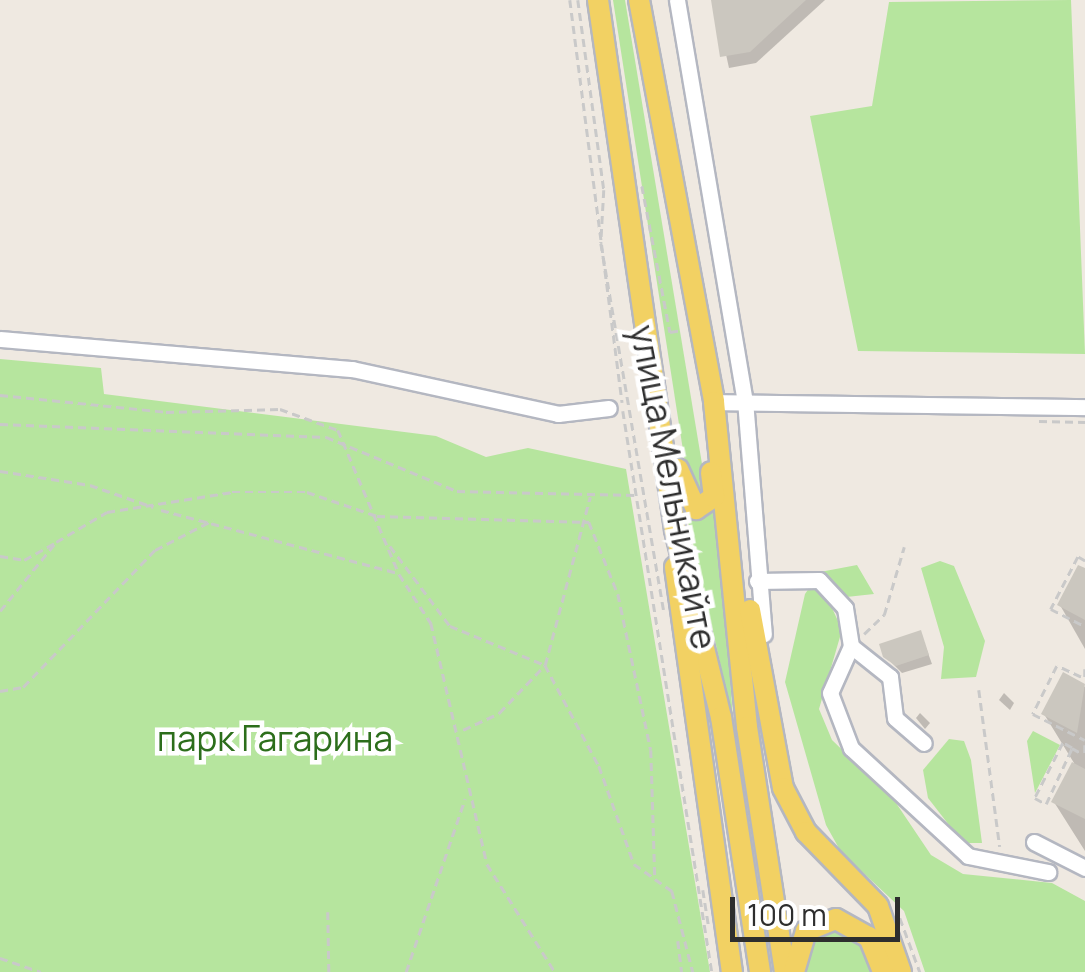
<!DOCTYPE html>
<meta charset="utf-8">
<style>
body{margin:0}
#map{position:relative;width:1085px;height:972px;overflow:hidden;background:#efe9e1;font-family:Manrope,sans-serif}
div>[style]{position:absolute}
.green>*{inset:0;background:#b6e59e}
.shadow>*{inset:0;background:#0003}
.building>*{inset:0;background:#cbc7bf}
.path>*{height:2.5px;margin-top:-1.25px;transform-origin:0;background:repeating-linear-gradient(90deg,#c9c9c9 0 8px,transparent 0 13px)}
.roads{filter:drop-shadow(2px 0 #b4b7c1) drop-shadow(-2px 0 #b4b7c1) drop-shadow(0 2px #b4b7c1) drop-shadow(0 -2px #b4b7c1)}
.minor>*{height:15px;margin:-7.5px;padding:0 7.5px;transform-origin:7.5px;border-radius:7.5px;background:#fff}
.major>*{height:20px;margin:-10px;padding:0 10px;transform-origin:10px;border-radius:10px;background:#f2d163}
span{translate:-50% -50%;white-space:nowrap;text-align:center;line-height:1.15;-webkit-text-stroke:9px #fff;paint-order:stroke}
.street-label{font-size:35px;color:#2e2e2e}
.park-label{font-size:35px;color:#2c6e1b}
.scale{position:absolute;left:730px;top:897px;width:170px;height:45px;box-sizing:border-box;border:5px solid #2e2e2e;border-top:0;padding-left:12px;font-size:30px;line-height:35px;white-space:nowrap;color:#2e2e2e;-webkit-text-stroke:8px #fff;paint-order:stroke}
</style>
<div id="map">
<div class="green">
<div style="clip-path:polygon(613px 0,625px 0,707px 494px,690px 495px)"></div>
<div style="clip-path:polygon(1071px 0,1085px 354px,858px 351px,810px 116px,872px 106px,889px 2px)"></div>
<div style="clip-path:polygon(0 359px,101px 368px,104px 394px,436px 436px,486px 457px,528px 448px,626px 469px,710px 972px,0 972px)"></div>
<div style="clip-path:polygon(717px 512px,725px 603px,733px 720px,687px 517px)"></div>
<div style="clip-path:polygon(940px 561px,954px 566px,985px 641px,976px 677px,941px 679px,944px 647px,921px 568px)"></div>
<div style="clip-path:polygon(857px 565px,874px 594px,828px 599px,842px 630px,819px 709px,832px 740px,894px 800px,931px 855px,963px 874px,1052px 883px,1085px 901px,1085px 972px,925px 972px,904px 911px,841px 852px,826px 825px,785px 682px,805px 594px,820px 572px)"></div>
<div style="clip-path:polygon(1033px 731px,1060px 745px,1035px 793px,1027px 741px)"></div>
<div style="clip-path:polygon(949px 739px,964px 741px,971px 760px,982px 843px,963px 843px,928px 798px,923px 770px)"></div>
<div style="clip-path:polygon(835px 928px,857px 937px,874px 972px,800px 972px,809px 939px)"></div>
</div>
<div class="shadow">
<div style="clip-path:polygon(714px 0,825px 0,756px 63px,729px 68px)"></div>
<div style="clip-path:polygon(1085px 571px,1085px 649px,1060px 605px)"></div>
<div style="clip-path:polygon(924px 642px,932px 664px,902px 673px,885px 656px)"></div>
<div style="clip-path:polygon(1064px 676px,1085px 687px,1085px 851px,1054px 802px,1074px 763px,1044px 714px)"></div>
<div style="clip-path:polygon(1004px 693px,1014px 703px,1010px 710px,999px 700px)"></div>
<div style="clip-path:polygon(920px 713px,930px 723px,925px 729px,916px 718px)"></div>
</div>
<div class="building">
<div style="clip-path:polygon(711px 0,806px 0,750px 52px,720px 57px)"></div>
<div style="clip-path:polygon(1078px 565px,1085px 568px,1085px 620px,1057px 605px)"></div>
<div style="clip-path:polygon(921px 630px,929px 655px,896px 666px,883px 657px,879px 644px)"></div>
<div style="clip-path:polygon(1063px 672px,1085px 684px,1077px 733px,1041px 714px)"></div>
<div style="clip-path:polygon(1072px 762px,1085px 769px,1085px 819px,1051px 802px)"></div>
</div>
<div class="path">
<div style="left:570px;top:0;width:406px;rotate:82.6deg"></div>
<div style="left:578px;top:0;width:192px;rotate:82.2deg"></div>
<div style="left:604px;top:190px;width:53px;rotate:93.2deg"></div>
<div style="left:601px;top:243px;width:372px;rotate:80.3deg"></div>
<div style="left:642px;top:186px;width:149px;rotate:79.1deg"></div>
<div style="left:670px;top:332px;width:12px;rotate:-9deg"></div>
<div style="left:0;top:395px;width:167px;rotate:5.8deg"></div>
<div style="left:166px;top:412px;width:114px;rotate:-1.5deg"></div>
<div style="left:280px;top:409px;width:62px;rotate:19.9deg"></div>
<div style="left:338px;top:430px;width:156px;rotate:67deg"></div>
<div style="left:399px;top:574px;width:59px;rotate:56.9deg"></div>
<div style="left:431px;top:623px;width:247px;rotate:76.9deg"></div>
<div style="left:487px;top:864px;width:128px;rotate:57.8deg"></div>
<div style="left:623px;top:411px;width:568px;rotate:80.99deg"></div>
<div style="left:1039px;top:421px;width:46px;rotate:1.2deg"></div>
<div style="left:0;top:424px;width:326px;rotate:2.3deg"></div>
<div style="left:326px;top:437px;width:142px;rotate:22.4deg"></div>
<div style="left:457px;top:491px;width:179px;rotate:1.3deg"></div>
<div style="left:0;top:471px;width:91px;rotate:8.8deg"></div>
<div style="left:90px;top:485px;width:67px;rotate:19.2deg"></div>
<div style="left:161px;top:510px;width:245px;rotate:14.9deg"></div>
<div style="left:390px;top:546px;width:100px;rotate:53.1deg"></div>
<div style="left:450px;top:626px;width:103px;rotate:22.3deg"></div>
<div style="left:545px;top:665px;width:115px;rotate:61.9deg"></div>
<div style="left:599px;top:766px;width:104px;rotate:70.3deg"></div>
<div style="left:634px;top:864px;width:24px;rotate:35deg"></div>
<div style="left:0;top:556px;width:24px;rotate:9deg"></div>
<div style="left:24px;top:560px;width:35px;rotate:-29deg"></div>
<div style="left:1085px;top:561px;width:8px;rotate:-150deg"></div>
<div style="left:1078px;top:557px;width:59px;rotate:117.4deg"></div>
<div style="left:1051px;top:609px;width:38px;rotate:27deg"></div>
<div style="left:0;top:611px;width:89px;rotate:-50.9deg"></div>
<div style="left:56px;top:542px;width:59px;rotate:-30.5deg"></div>
<div style="left:107px;top:512px;width:127px;rotate:-9.1deg"></div>
<div style="left:232px;top:492px;width:75px"></div>
<div style="left:307px;top:492px;width:74px;rotate:18.9deg"></div>
<div style="left:377px;top:516px;width:212px;rotate:1.6deg"></div>
<div style="left:589px;top:522px;width:78px;rotate:68.1deg"></div>
<div style="left:618px;top:594px;width:159px;rotate:78.1deg"></div>
<div style="left:651px;top:750px;width:129px;rotate:88.2deg"></div>
<div style="left:655px;top:879px;width:21px;rotate:35deg"></div>
<div style="left:672px;top:891px;width:84px;rotate:75.5deg"></div>
<div style="left:864px;top:634px;width:28px;rotate:-44deg"></div>
<div style="left:884px;top:615px;width:71px;rotate:-73.6deg"></div>
<div style="left:1085px;top:669px;width:10px;rotate:90deg"></div>
<div style="left:1081px;top:677px;width:26px;rotate:-155deg"></div>
<div style="left:1057px;top:666px;width:54px;rotate:116.6deg"></div>
<div style="left:1033px;top:714px;width:58px;rotate:26.6deg"></div>
<div style="left:979px;top:690px;width:158px;rotate:82.4deg"></div>
<div style="left:0;top:691px;width:23px;rotate:-10deg"></div>
<div style="left:23px;top:687px;width:190px;rotate:-46.1deg"></div>
<div style="left:155px;top:550px;width:65px;rotate:-27.3deg"></div>
<div style="left:463px;top:730px;width:40px;rotate:-25deg"></div>
<div style="left:499px;top:713px;width:66px;rotate:-46.2deg"></div>
<div style="left:545px;top:665px;width:174px;rotate:-75deg"></div>
<div style="left:1085px;top:745px;width:10px;rotate:90deg"></div>
<div style="left:1072px;top:748px;width:10px;rotate:-151deg"></div>
<div style="left:1063px;top:743px;width:62px;rotate:117deg"></div>
<div style="left:1035px;top:798px;width:13px;rotate:29deg"></div>
<div style="left:1046px;top:804px;width:62px;rotate:-65.1deg"></div>
<div style="left:1072px;top:748px;width:10px;rotate:29deg"></div>
<div style="left:703px;top:890px;width:36px;rotate:81deg"></div>
<div style="left:328px;top:912px;width:60px;rotate:89deg"></div>
<div style="left:900px;top:918px;width:58px;rotate:69.7deg"></div>
<div style="left:678px;top:941px;width:31px;rotate:83deg"></div>
<div style="left:0;top:958px;width:43px;rotate:18.9deg"></div>
<div style="left:406px;top:972px;width:183px;rotate:-71.2deg"></div>
</div>
<div class="roads">
<div class="minor">
<div style="left:677px;top:0;width:406px;rotate:80.4deg"></div>
<div style="left:745px;top:400px;width:235px;rotate:85.4deg"></div>
<div style="left:0;top:339px;width:353px;rotate:4.9deg"></div>
<div style="left:352px;top:369px;width:211px;rotate:12.3deg"></div>
<div style="left:558px;top:414px;width:51px;rotate:-6.7deg"></div>
<div style="left:714px;top:402px;width:371px;rotate:0.8deg"></div>
<div style="left:757px;top:581px;width:62px;rotate:-0.9deg"></div>
<div style="left:819px;top:580px;width:38px;rotate:47deg"></div>
<div style="left:845px;top:608px;width:38px;rotate:81deg"></div>
<div style="left:851px;top:646px;width:51px;rotate:114.1deg"></div>
<div style="left:830px;top:693px;width:59px;rotate:69.1deg"></div>
<div style="left:851px;top:748px;width:159px;rotate:42.7deg"></div>
<div style="left:968px;top:856px;width:82px;rotate:11.3deg"></div>
<div style="left:851px;top:646px;width:50px;rotate:38.5deg"></div>
<div style="left:890px;top:677px;width:41px;rotate:83deg"></div>
<div style="left:895px;top:718px;width:38px;rotate:41deg"></div>
<div style="left:1034px;top:842px;width:57px;rotate:27deg"></div>
</div>
<div class="major">
<div style="left:598px;top:0;width:536px;rotate:81.73deg"></div>
<div style="left:675px;top:530px;width:193px;rotate:76.2deg"></div>
<div style="left:721px;top:717px;width:258px;rotate:81.3deg"></div>
<div style="left:639px;top:0;width:409px;rotate:79.4deg"></div>
<div style="left:714px;top:402px;width:327px;rotate:84.2deg"></div>
<div style="left:747px;top:727px;width:248px;rotate:81.2deg"></div>
<div style="left:678px;top:469px;width:44px;rotate:65.8deg"></div>
<div style="left:696px;top:509px;width:22px;rotate:-34deg"></div>
<div style="left:714px;top:497px;width:25px;rotate:-97deg"></div>
<div style="left:675px;top:567px;width:409px;rotate:82deg"></div>
<div style="left:750px;top:610px;width:181px;rotate:79.5deg"></div>
<div style="left:783px;top:788px;width:50px;rotate:62.4deg"></div>
<div style="left:806px;top:832px;width:103px;rotate:45.8deg"></div>
<div style="left:878px;top:906px;width:70px;rotate:70.8deg"></div>
<div style="left:794px;top:972px;width:43px;rotate:-73.7deg"></div>
<div style="left:806px;top:931px;width:32px;rotate:-22deg"></div>
<div style="left:836px;top:919px;width:38px;rotate:29deg"></div>
<div style="left:869px;top:937px;width:38px;rotate:68deg"></div>
</div>
</div>
<div class="street-label">
<span style="left:674px;top:487px;rotate:79deg">улица Мельникайте</span>
</div>
<div class="park-label">
<span style="left:275px;top:738px">парк Гагарина</span>
</div>
<div class="scale">100 m</div>
</div>
